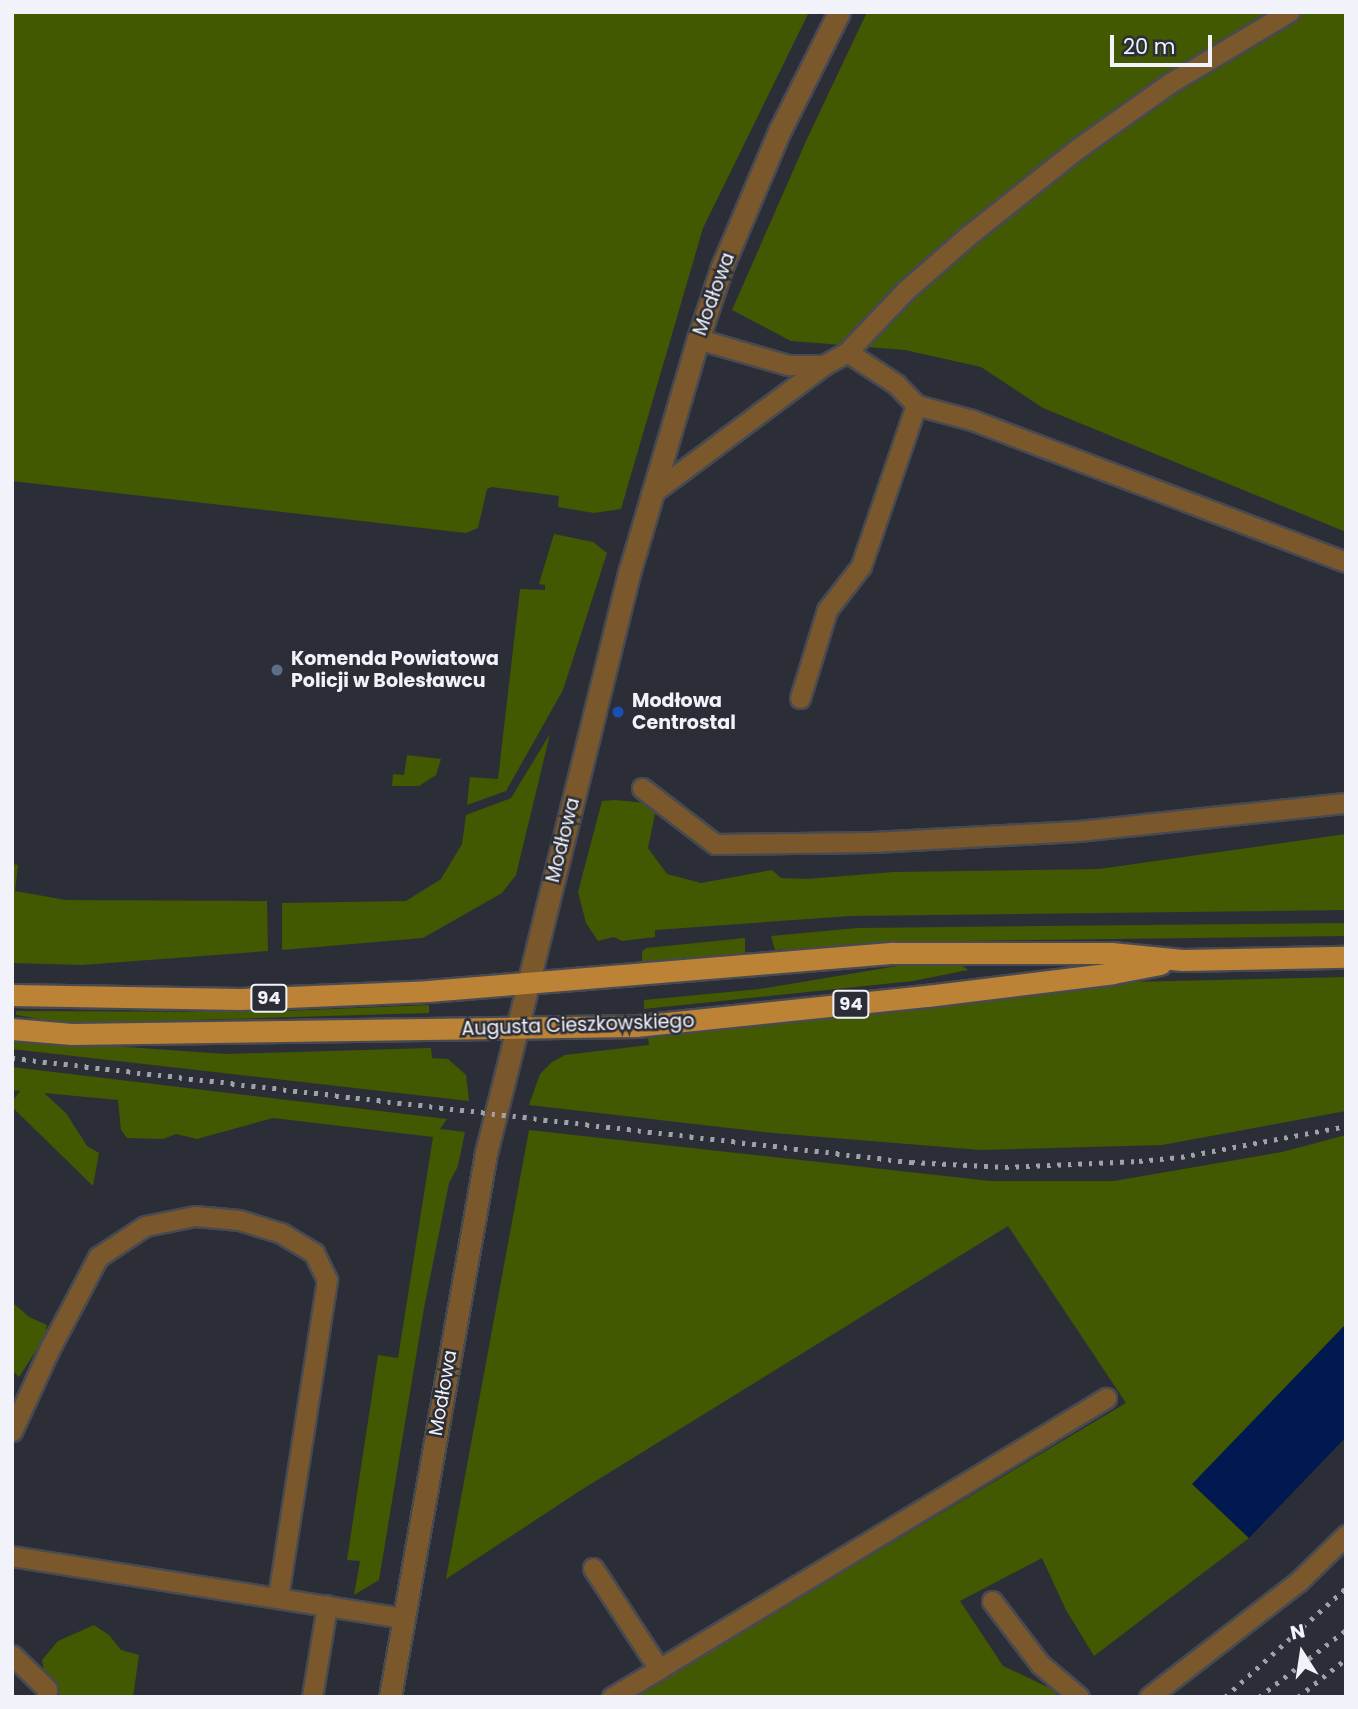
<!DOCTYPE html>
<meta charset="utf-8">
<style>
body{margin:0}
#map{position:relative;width:1358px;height:1709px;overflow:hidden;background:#2c2e37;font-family:Poppins,sans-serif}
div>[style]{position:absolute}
.green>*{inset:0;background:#425801}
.water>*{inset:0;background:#001951}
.roads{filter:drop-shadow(2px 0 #484a52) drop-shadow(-2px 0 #484a52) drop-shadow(0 2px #484a52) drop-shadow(0 -2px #484a52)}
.service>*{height:19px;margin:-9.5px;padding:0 9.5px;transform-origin:9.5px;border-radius:9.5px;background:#7b582c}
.minor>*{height:21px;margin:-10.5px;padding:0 10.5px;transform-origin:10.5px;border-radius:10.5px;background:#7b582c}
.tertiary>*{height:21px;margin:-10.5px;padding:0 10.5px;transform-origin:10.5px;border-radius:10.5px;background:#7b582c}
.primary>*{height:21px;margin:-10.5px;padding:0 10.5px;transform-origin:10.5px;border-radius:10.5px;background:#bc8337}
.rail>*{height:5px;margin-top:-2.5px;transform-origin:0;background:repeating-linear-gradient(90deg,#a0a2aa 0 3.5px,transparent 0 10.5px)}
.dots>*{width:19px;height:19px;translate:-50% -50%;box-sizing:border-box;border:4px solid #2c2e37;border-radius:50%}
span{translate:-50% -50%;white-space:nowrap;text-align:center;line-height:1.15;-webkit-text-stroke:5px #2c2e37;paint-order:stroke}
.shield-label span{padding:2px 5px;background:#2c2e37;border:2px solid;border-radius:5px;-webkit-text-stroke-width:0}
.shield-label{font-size:18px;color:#f2f3fa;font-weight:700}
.street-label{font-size:19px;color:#f2f3fa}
.poi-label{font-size:19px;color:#f2f3fa;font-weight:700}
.left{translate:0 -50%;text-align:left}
.frame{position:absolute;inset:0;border:14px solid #f2f3fa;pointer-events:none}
.north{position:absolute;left:1267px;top:1618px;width:70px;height:70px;-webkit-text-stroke:5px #2c2e37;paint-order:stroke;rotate:348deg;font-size:19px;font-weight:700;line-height:28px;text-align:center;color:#f2f3fa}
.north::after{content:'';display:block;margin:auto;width:24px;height:32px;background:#f2f3fa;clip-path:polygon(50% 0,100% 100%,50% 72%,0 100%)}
.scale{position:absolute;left:1110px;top:35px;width:102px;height:32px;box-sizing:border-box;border:4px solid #f2f3fa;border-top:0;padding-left:9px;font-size:21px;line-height:24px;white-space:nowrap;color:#f2f3fa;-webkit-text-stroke:5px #2c2e37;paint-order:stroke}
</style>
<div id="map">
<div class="green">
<div style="clip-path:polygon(12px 12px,809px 12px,703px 228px,621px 509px,594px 513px,558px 507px,559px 496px,492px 487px,487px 489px,478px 528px,466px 533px,12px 481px)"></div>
<div style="clip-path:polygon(867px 12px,1346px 12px,1346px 532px,1043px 408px,981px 367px,905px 350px,791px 341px,732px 310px,807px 139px)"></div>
<div style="clip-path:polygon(554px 534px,593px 542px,607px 553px,563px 690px,506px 791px,467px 805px,470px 777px,498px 779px,520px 589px,545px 590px,545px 585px,539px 584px)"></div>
<div style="clip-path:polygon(550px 734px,516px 875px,502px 893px,423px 938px,282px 950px,282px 903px,406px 901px,441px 879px,462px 844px,466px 815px,511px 798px)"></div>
<div style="clip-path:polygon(407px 755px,441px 759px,436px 775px,419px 786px,392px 786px,393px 774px,404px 775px)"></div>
<div style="clip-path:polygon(615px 800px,657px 804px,648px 848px,667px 874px,701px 883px,772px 870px,781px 878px,807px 879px,893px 872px,1099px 869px,1346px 834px,1346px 910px,851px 916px,655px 930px,655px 937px,622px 941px,614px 937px,598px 941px,586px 923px,578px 892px,602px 801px)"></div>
<div style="clip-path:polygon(12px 864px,18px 865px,15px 891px,66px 900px,267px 901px,268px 951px,82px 965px,12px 963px)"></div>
<div style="clip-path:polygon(1346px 923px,1346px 936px,886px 942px,775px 950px,771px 936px,857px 928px)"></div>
<div style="clip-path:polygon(745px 938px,745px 955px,642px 966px,642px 952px,646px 948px)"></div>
<div style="clip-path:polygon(903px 965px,961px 965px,968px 970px,913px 981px,644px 1009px,644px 1000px,760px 989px)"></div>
<div style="clip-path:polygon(1346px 977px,1346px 1111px,1162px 1145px,981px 1150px,773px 1133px,529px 1105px,540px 1074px,552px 1062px,565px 1055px,649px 1045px,648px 1036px,851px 1016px,1018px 993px,1129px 982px)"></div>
<div style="clip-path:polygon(429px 1005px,429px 1013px,93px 1023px,63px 1023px,16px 1015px,16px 1011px,261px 1012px)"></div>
<div style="clip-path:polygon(12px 1039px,226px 1054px,431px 1048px,432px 1058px,448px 1059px,466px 1075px,469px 1101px,12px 1049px)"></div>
<div style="clip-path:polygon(12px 1067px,447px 1119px,440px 1129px,465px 1132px,458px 1166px,449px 1183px,424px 1308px,379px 1580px,354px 1595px,360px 1561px,347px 1560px,378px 1355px,398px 1358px,433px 1137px,273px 1118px,197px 1139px,176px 1134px,163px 1139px,127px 1138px,121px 1130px,118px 1100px,44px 1093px,66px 1113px,87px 1146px,99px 1153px,93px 1186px,12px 1107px,14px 1099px,20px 1091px,12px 1090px)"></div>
<div style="clip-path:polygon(529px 1130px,990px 1181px,1114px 1181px,1282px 1152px,1346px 1135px,1346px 1324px,1193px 1484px,1249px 1538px,1094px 1656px,1066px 1610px,1042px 1558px,960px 1601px,1003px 1666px,1054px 1690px,1058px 1697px,633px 1697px,1126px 1403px,1008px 1226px,578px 1492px,446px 1579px)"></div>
<div style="clip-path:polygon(12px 1302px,29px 1317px,47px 1325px,45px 1337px,19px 1377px,12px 1370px)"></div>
<div style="clip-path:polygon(94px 1625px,109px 1635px,121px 1650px,139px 1655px,133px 1697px,60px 1697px,56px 1682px,44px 1671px,42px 1660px,58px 1641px)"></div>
</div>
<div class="water">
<div style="clip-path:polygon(1346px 1324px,1346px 1437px,1249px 1538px,1192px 1484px)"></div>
</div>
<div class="roads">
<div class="service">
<div style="left:698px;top:339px;width:94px;rotate:16.1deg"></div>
<div style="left:788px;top:365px;width:36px"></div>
<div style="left:824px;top:365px;width:26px;rotate:-29deg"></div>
<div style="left:847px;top:352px;width:84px;rotate:-46.4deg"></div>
<div style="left:905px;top:291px;width:85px;rotate:-41.2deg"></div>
<div style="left:969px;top:235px;width:138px;rotate:-38.5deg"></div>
<div style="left:1077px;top:149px;width:114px;rotate:-35.4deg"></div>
<div style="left:1170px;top:83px;width:139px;rotate:-30.8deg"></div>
<div style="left:847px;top:352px;width:59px;rotate:33.1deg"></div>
<div style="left:896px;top:384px;width:29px;rotate:46deg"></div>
<div style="left:916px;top:405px;width:58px;rotate:15deg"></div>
<div style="left:972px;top:420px;width:400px;rotate:20.8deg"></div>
<div style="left:651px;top:494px;width:216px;rotate:-36.7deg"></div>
<div style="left:800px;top:698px;width:92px;rotate:-72.9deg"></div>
<div style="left:827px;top:610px;width:56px;rotate:-52.3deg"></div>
<div style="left:861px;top:566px;width:170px;rotate:-71.1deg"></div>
<div style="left:642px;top:788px;width:92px;rotate:37.5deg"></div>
<div style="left:715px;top:844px;width:158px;rotate:-0.7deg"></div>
<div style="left:873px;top:842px;width:205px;rotate:-3.1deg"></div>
<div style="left:1078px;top:831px;width:269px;rotate:-6deg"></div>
<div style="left:12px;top:1431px;width:89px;rotate:-65.4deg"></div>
<div style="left:49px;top:1350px;width:105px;rotate:-62.2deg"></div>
<div style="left:98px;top:1257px;width:56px;rotate:-33.4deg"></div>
<div style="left:145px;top:1226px;width:51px;rotate:-11.3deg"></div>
<div style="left:195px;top:1216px;width:44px;rotate:5.2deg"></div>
<div style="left:239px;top:1220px;width:44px;rotate:17.2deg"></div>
<div style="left:281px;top:1233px;width:39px;rotate:31deg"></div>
<div style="left:314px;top:1253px;width:30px;rotate:64deg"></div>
<div style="left:327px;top:1280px;width:321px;rotate:98.8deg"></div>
<div style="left:12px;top:1556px;width:395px;rotate:9deg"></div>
<div style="left:593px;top:1568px;width:121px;rotate:56.8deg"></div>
<div style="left:659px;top:1669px;width:55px;rotate:149.2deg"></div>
<div style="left:992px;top:1601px;width:79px;rotate:52.7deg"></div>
<div style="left:1040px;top:1664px;width:51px;rotate:40.2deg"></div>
<div style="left:12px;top:1655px;width:49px;rotate:44.2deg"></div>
<div style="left:47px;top:1689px;width:8px;rotate:97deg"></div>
<div style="left:659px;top:1669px;width:523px;rotate:-31.23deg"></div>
<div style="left:312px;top:1697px;width:93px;rotate:-80.7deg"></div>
<div style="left:1149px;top:1697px;width:190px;rotate:-37.7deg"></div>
<div style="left:1299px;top:1581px;width:66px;rotate:-44.4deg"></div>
</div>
<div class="minor">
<div style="left:390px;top:1697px;width:552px;rotate:-79.99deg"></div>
<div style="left:486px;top:1153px;width:128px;rotate:-76deg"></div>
</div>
<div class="tertiary">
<div style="left:517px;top:1029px;width:473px;rotate:-76.2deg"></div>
<div style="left:630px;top:570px;width:241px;rotate:-73.6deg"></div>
<div style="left:698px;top:339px;width:76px;rotate:-71.6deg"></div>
<div style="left:722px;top:267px;width:149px;rotate:-67.1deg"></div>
<div style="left:780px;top:130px;width:132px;rotate:-63.4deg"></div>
</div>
<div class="primary">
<div style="left:12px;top:995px;width:228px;rotate:1deg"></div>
<div style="left:240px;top:999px;width:188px;rotate:-2.4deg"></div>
<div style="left:428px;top:991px;width:467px;rotate:-4.7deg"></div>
<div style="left:893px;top:953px;width:218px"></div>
<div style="left:1111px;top:953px;width:72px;rotate:5.6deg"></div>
<div style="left:1183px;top:960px;width:163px;rotate:-1.1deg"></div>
<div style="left:12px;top:1029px;width:60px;rotate:4.8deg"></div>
<div style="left:72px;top:1034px;width:564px;rotate:-0.81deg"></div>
<div style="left:636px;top:1026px;width:293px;rotate:-5.9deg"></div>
<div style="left:927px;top:996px;width:187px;rotate:-7deg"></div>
<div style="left:1113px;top:973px;width:48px;rotate:-10.8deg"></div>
</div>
</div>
<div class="rail">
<div style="left:12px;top:1058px;width:905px;rotate:6.6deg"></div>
<div style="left:911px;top:1162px;width:94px;rotate:3deg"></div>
<div style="left:1005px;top:1167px;width:134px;rotate:-2.6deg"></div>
<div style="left:1139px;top:1161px;width:42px;rotate:-5.4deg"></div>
<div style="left:1181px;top:1157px;width:168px;rotate:-10.6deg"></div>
<div style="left:1225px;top:1697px;width:163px;rotate:-42deg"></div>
<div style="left:1259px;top:1697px;width:110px;rotate:-37.6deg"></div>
<div style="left:1298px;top:1697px;width:61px;rotate:-38.4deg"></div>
</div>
<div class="dots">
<div style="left:277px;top:670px;background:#5c6f8a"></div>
<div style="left:618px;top:712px;background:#1a4fb4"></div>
</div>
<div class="shield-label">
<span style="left:269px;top:998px">94</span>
<span style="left:851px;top:1004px">94</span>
</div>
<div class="street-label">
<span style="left:714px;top:294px;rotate:-70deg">Modłowa</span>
<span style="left:563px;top:840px;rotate:-76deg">Modłowa</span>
<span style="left:578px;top:1025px;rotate:-2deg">Augusta Cieszkowskiego</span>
<span style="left:443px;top:1393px;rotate:-80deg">Modłowa</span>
</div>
<div class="poi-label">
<span class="left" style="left:291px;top:670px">Komenda Powiatowa<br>Policji w Bolesławcu</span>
<span class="left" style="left:632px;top:712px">Modłowa<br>Centrostal</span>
</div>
<div class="frame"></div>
<div class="north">N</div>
<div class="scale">20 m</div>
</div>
